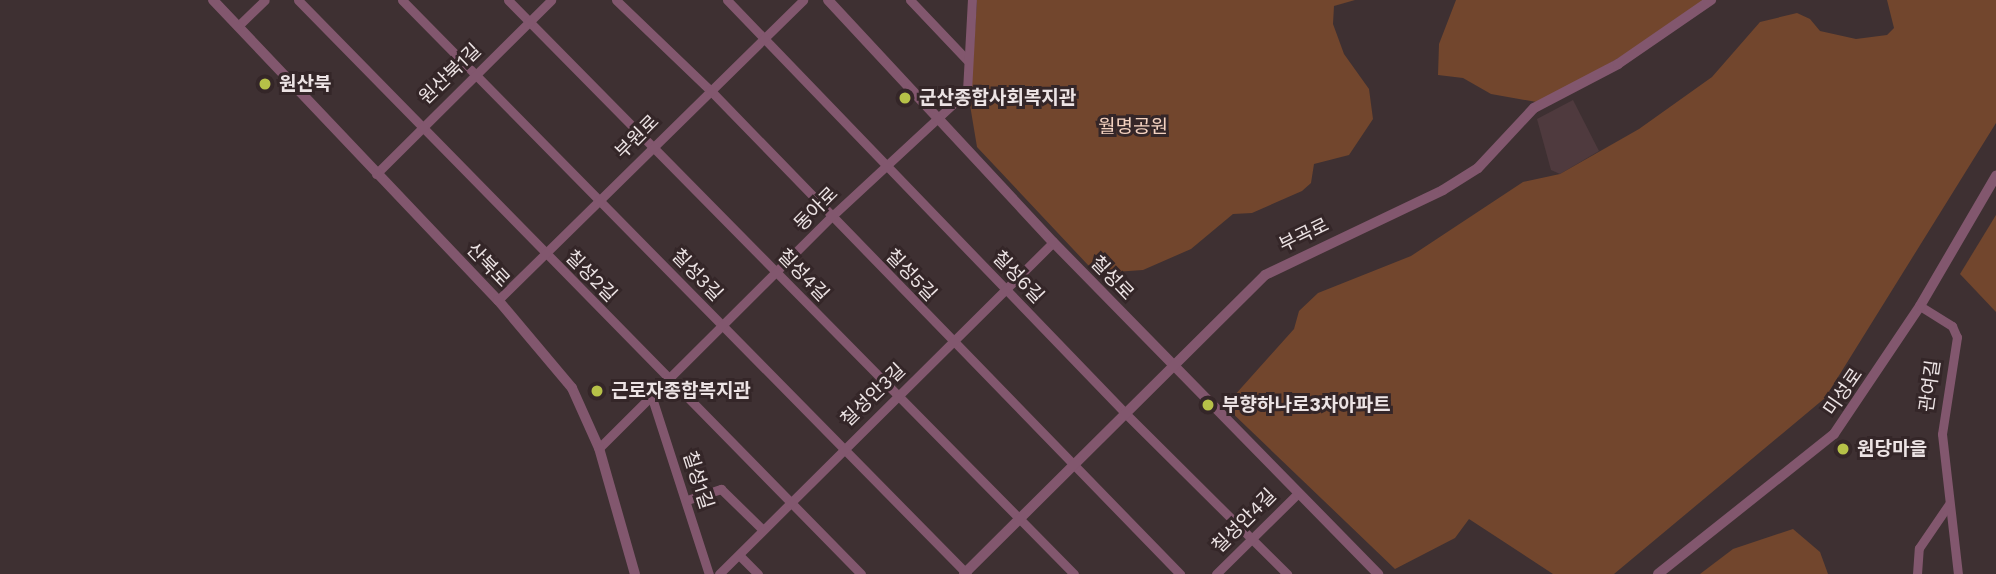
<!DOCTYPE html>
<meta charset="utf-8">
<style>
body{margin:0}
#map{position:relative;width:1996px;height:574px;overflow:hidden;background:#3e3032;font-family:"Work Sans","Noto Sans KR",sans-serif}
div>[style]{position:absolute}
.built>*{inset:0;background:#4f3a3e}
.green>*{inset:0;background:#72462d}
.minor>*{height:9px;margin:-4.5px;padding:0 4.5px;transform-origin:4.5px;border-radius:4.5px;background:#82576e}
.tertiary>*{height:10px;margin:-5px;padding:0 5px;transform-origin:5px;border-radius:5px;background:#82576e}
.dots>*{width:19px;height:19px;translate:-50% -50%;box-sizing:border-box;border:4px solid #342628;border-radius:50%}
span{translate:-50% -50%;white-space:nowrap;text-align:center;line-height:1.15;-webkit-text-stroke:6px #342628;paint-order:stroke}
.street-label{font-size:19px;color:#ece3e4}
.poi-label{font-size:19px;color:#ece3e4;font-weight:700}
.left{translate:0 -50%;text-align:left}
.park-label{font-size:19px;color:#f4d2c0}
</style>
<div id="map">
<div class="built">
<div style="clip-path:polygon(1573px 100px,1599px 151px,1560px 174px,1551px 170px,1537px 119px)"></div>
</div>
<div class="green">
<div style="clip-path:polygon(977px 0,1355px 0,1334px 6px,1333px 24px,1344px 54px,1369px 89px,1373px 119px,1349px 155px,1314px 164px,1311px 183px,1302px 191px,1252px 213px,1233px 214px,1191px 249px,1143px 270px,1101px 273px,1088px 265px,977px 147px,970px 105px)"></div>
<div style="clip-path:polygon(1456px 0,1706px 0,1651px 39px,1542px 103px,1491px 94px,1463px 78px,1438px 75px,1439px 44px)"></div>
<div style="clip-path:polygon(1887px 0,1996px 0,1996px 123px,1825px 398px,1614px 574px,1553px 574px,1469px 519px,1455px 538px,1395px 569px,1225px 406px,1294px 329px,1299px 311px,1318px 293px,1411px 256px,1523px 182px,1560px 174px,1639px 129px,1712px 77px,1760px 22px,1797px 13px,1810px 19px,1820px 31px,1856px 39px,1887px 35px,1894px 28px)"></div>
<div style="clip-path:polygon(1996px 215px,1996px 312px,1960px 274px)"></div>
<div style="clip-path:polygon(1793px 529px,1820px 552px,1828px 574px,1700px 574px,1733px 549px)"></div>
</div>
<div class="minor">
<div style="left:298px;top:0;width:804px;rotate:45.55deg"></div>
<div style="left:402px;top:0;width:805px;rotate:45.45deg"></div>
<div style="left:508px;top:0;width:806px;rotate:45.4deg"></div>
<div style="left:616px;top:0;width:130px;rotate:43.8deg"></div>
<div style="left:710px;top:90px;width:675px;rotate:45.84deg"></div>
<div style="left:727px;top:0;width:576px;rotate:46.05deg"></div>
<div style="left:1127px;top:415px;width:226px;rotate:44.8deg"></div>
<div style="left:910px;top:0;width:83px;rotate:46.5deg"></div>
<div style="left:238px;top:26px;width:37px;rotate:-44deg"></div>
<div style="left:376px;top:174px;width:247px;rotate:-44.8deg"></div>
<div style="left:498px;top:300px;width:428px;rotate:-44.5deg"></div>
<div style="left:1920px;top:306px;width:38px;rotate:32deg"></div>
<div style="left:1952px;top:326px;width:12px;rotate:66deg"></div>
<div style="left:1957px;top:337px;width:98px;rotate:98.8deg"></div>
<div style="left:1942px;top:434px;width:141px;rotate:83.5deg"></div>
<div style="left:652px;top:398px;width:185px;rotate:72.1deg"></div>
<div style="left:599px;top:448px;width:327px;rotate:-44.9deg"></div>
<div style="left:831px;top:217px;width:185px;rotate:-42.8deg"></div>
<div style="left:967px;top:91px;width:91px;rotate:-86.9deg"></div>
<div style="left:687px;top:500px;width:36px;rotate:-18deg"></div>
<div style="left:721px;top:489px;width:57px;rotate:44.3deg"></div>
<div style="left:739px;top:555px;width:27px;rotate:45deg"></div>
<div style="left:719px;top:574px;width:471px;rotate:-44.8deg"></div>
<div style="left:1216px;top:574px;width:115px;rotate:-44.6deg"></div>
<div style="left:1917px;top:574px;width:26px;rotate:-86deg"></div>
<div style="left:1919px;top:548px;width:53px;rotate:-55.7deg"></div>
</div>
<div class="tertiary">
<div style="left:213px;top:0;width:414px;rotate:46.5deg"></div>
<div style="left:498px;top:300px;width:115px;rotate:49.9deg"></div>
<div style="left:572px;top:388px;width:66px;rotate:65.8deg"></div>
<div style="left:599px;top:448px;width:131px;rotate:74.1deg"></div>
<div style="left:828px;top:0;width:330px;rotate:47.1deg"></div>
<div style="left:1053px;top:242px;width:465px;rotate:45.6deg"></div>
<div style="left:964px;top:574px;width:424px;rotate:-44.8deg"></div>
<div style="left:1265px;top:275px;width:197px;rotate:-25.5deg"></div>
<div style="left:1443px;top:190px;width:41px;rotate:-32.2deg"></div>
<div style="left:1478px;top:168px;width:82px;rotate:-47deg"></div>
<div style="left:1534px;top:108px;width:95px;rotate:-27.6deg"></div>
<div style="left:1618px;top:64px;width:113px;rotate:-34.5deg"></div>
<div style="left:1658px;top:574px;width:225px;rotate:-38.5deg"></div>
<div style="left:1834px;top:434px;width:154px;rotate:-56.1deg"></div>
<div style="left:1920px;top:306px;width:151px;rotate:-59.7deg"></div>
</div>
<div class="dots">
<div style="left:265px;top:84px;background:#b6c148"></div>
<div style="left:905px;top:98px;background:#b6c148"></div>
<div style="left:597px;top:391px;background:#b6c148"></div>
<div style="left:1208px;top:405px;background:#b6c148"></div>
<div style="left:1843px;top:449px;background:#b6c148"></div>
</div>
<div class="street-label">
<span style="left:450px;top:74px;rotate:-44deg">원산북1길</span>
<span style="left:637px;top:137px;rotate:-45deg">부원로</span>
<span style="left:816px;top:209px;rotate:-45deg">동아로</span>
<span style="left:1304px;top:235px;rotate:-26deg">부곡로</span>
<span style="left:488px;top:265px;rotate:46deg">산북로</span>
<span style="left:697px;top:275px;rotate:46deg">칠성3길</span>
<span style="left:803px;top:275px;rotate:46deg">칠성4길</span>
<span style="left:911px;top:275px;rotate:46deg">칠성5길</span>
<span style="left:591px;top:276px;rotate:45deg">칠성2길</span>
<span style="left:1018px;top:277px;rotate:46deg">칠성6길</span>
<span style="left:1112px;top:278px;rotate:46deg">칠성로</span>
<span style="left:1930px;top:386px;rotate:-82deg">관여길</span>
<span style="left:1843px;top:392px;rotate:-55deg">미성로</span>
<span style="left:873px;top:395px;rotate:-44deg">칠성안3길</span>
<span style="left:698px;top:480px;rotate:72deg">칠성1길</span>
<span style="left:1244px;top:521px;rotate:-45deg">칠성안4길</span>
</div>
<div class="poi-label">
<span class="left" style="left:279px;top:84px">원산북</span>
<span class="left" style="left:919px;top:98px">군산종합사회복지관</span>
<span class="left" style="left:611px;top:391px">근로자종합복지관</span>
<span class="left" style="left:1222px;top:405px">부향하나로3차아파트</span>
<span class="left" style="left:1857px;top:449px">원당마을</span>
</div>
<div class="park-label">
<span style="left:1133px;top:127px">월명공원</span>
</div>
</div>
